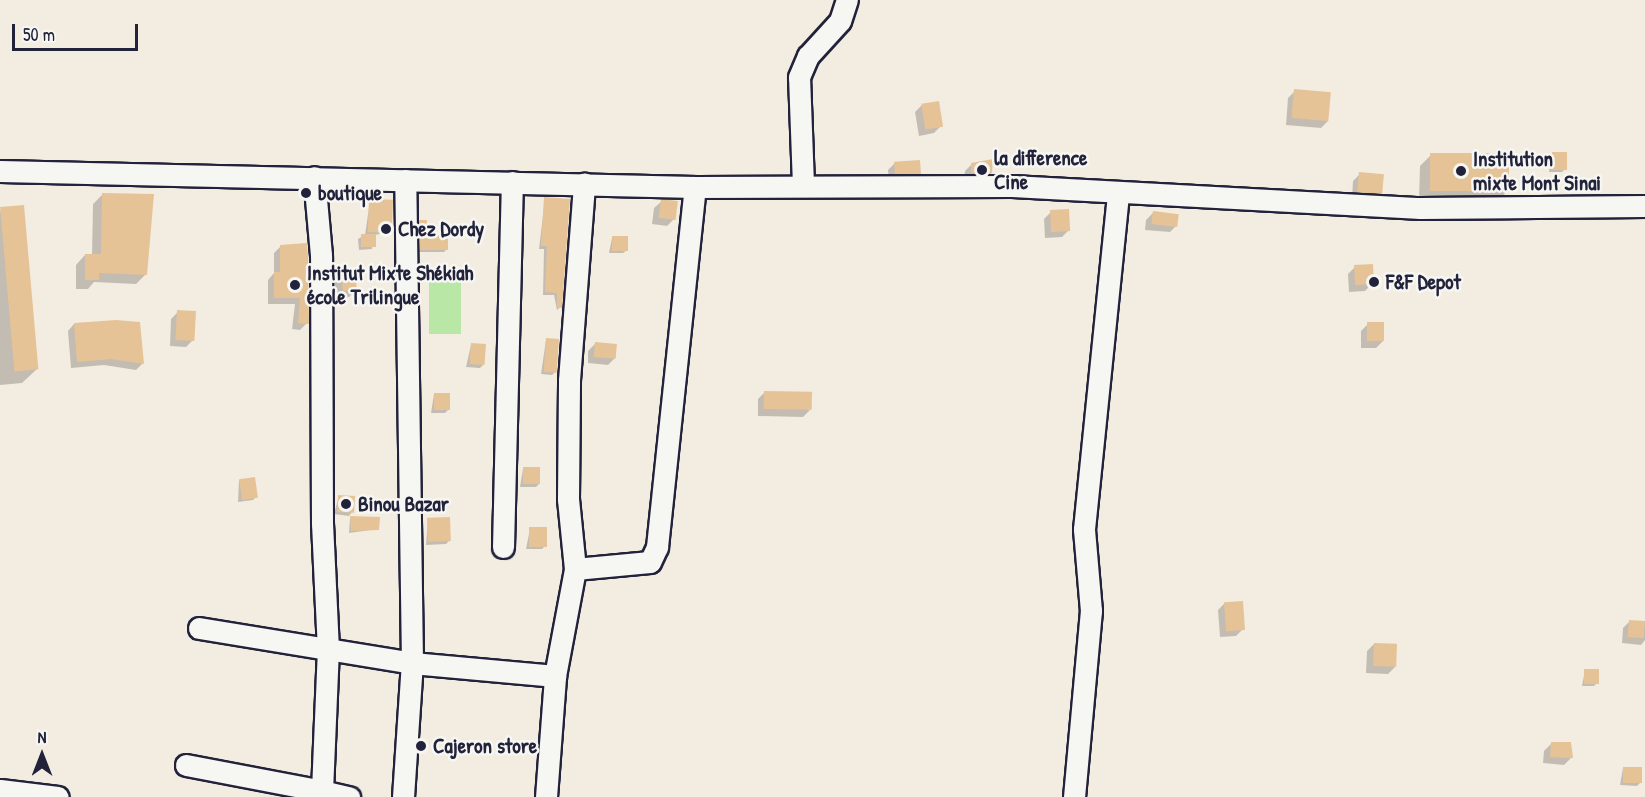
<!DOCTYPE html>
<meta charset="utf-8">
<style>
body{margin:0}
#map{position:relative;width:1645px;height:797px;overflow:hidden;background:#f3ece0;font-family:"Patrick Hand",sans-serif}
div>[style]{position:absolute}
.green>*{inset:0;background:#b9e7a6;transform-origin:0 0}
.shadow>*{inset:0;background:#0003}
.building>*{inset:0;background:#e6c397;transform-origin:0 0}
.roads{filter:drop-shadow(2px 0 #22223b) drop-shadow(-2px 0 #22223b) drop-shadow(0 2px #22223b) drop-shadow(0 -2px #22223b)}
.minor>*{height:21px;margin:-10.5px;padding:0 10.5px;transform-origin:10.5px;border-radius:10.5px;background:#f6f6f2}
.dots>*{width:16px;height:16px;translate:-50% -50%;box-sizing:border-box;border:3px solid #f6f6f2;border-radius:50%}
span{translate:-50% -50%;white-space:nowrap;text-align:center;line-height:1.15;-webkit-text-stroke:5px #f6f6f2;paint-order:stroke}
.poi-label{font-size:21px;color:#22223b;font-weight:700}
.left{translate:0 -50%;text-align:left}
.north{position:absolute;left:12px;top:725px;width:60px;height:60px;-webkit-text-stroke:4px #f6f6f2;paint-order:stroke;rotate:0deg;font-size:16px;font-weight:700;line-height:24px;text-align:center;color:#22223b}
.north::after{content:'';display:block;margin:auto;width:21px;height:27px;background:#22223b;clip-path:polygon(50% 0,100% 100%,50% 72%,0 100%)}
.scale{position:absolute;left:12px;top:24px;width:126px;height:27px;box-sizing:border-box;border:3px solid #22223b;border-top:0;padding-left:8px;font-size:18px;line-height:21px;white-space:nowrap;color:#22223b;-webkit-text-stroke:4px #f6f6f2;paint-order:stroke}
</style>
<div id="map">
<div class="green">
<div style="left:429px;top:275px;width:32px;height:59px"></div>
</div>
<div class="shadow">
<div style="clip-path:polygon(1295px 91px,1328px 121px,1321px 128px,1286px 125px,1288px 98px)"></div>
<div style="clip-path:polygon(922px 105px,941px 126px,934px 133px,919px 136px,915px 112px)"></div>
<div style="clip-path:polygon(1552px 153px,1565px 169px,1562px 172px,1549px 172px)"></div>
<div style="clip-path:polygon(1431px 155px,1508px 190px,1498px 201px,1419px 201px,1420px 166px)"></div>
<div style="clip-path:polygon(895px 163px,919px 173px,912px 180px,889px 180px,888px 170px)"></div>
<div style="clip-path:polygon(972px 164px,991px 173px,984px 180px,964px 180px,965px 171px)"></div>
<div style="clip-path:polygon(1360px 174px,1381px 193px,1374px 200px,1352px 198px,1353px 181px)"></div>
<div style="clip-path:polygon(103px 194px,145px 275px,136px 284px,94px 282px,88px 289px,76px 289px,76px 265px,85px 255px,92px 255px,93px 204px)"></div>
<div style="clip-path:polygon(545px 199px,560px 307px,557px 310px,554px 295px,543px 295px,544px 249px,539px 249px)"></div>
<div style="clip-path:polygon(370px 201px,392px 232px,374px 235px,372px 249px,359px 250px,358px 239px,365px 235px)"></div>
<div style="clip-path:polygon(662px 201px,674px 219px,667px 226px,652px 224px,654px 208px)"></div>
<div style="clip-path:polygon(0 209px,37px 369px,22px 383px,0 385px)"></div>
<div style="clip-path:polygon(1051px 212px,1069px 230px,1062px 237px,1045px 238px,1044px 219px)"></div>
<div style="clip-path:polygon(1153px 213px,1177px 225px,1170px 232px,1145px 230px,1146px 220px)"></div>
<div style="clip-path:polygon(419px 222px,426px 234px,423px 236px,447px 249px,444px 252px,416px 252px)"></div>
<div style="clip-path:polygon(612px 238px,627px 250px,623px 253px,609px 253px)"></div>
<div style="clip-path:polygon(306px 244px,307px 323px,300px 330px,292px 329px,295px 304px,268px 304px,268px 280px,274px 273px,274px 253px,281px 246px)"></div>
<div style="clip-path:polygon(1355px 267px,1372px 284px,1365px 291px,1349px 292px,1348px 274px)"></div>
<div style="clip-path:polygon(341px 271px,356px 290px,349px 297px,337px 298px,334px 278px)"></div>
<div style="clip-path:polygon(178px 312px,193px 340px,186px 347px,170px 346px,171px 319px)"></div>
<div style="clip-path:polygon(139px 323px,142px 364px,136px 370px,104px 365px,71px 368px,68px 331px,74px 324px)"></div>
<div style="clip-path:polygon(1368px 324px,1383px 341px,1376px 348px,1361px 348px,1361px 331px)"></div>
<div style="clip-path:polygon(546px 340px,555px 372px,552px 375px,541px 374px)"></div>
<div style="clip-path:polygon(595px 344px,615px 358px,608px 365px,588px 363px,588px 351px)"></div>
<div style="clip-path:polygon(471px 345px,483px 365px,480px 368px,466px 367px)"></div>
<div style="clip-path:polygon(765px 392px,810px 410px,803px 417px,758px 416px,758px 399px)"></div>
<div style="clip-path:polygon(434px 394px,448px 410px,445px 413px,431px 413px)"></div>
<div style="clip-path:polygon(523px 469px,539px 484px,536px 487px,520px 487px)"></div>
<div style="clip-path:polygon(239px 480px,256px 497px,253px 500px,238px 502px)"></div>
<div style="clip-path:polygon(339px 496px,352px 512px,349px 516px,334px 514px)"></div>
<div style="clip-path:polygon(350px 518px,378px 529px,349px 533px)"></div>
<div style="clip-path:polygon(428px 520px,450px 540px,446px 544px,426px 545px)"></div>
<div style="clip-path:polygon(530px 529px,545px 546px,542px 549px,526px 549px)"></div>
<div style="clip-path:polygon(1225px 603px,1243px 629px,1236px 636px,1220px 637px,1218px 610px)"></div>
<div style="clip-path:polygon(1630px 621px,1645px 622px,1645px 640px,1641px 645px,1622px 643px,1623px 628px)"></div>
<div style="clip-path:polygon(1374px 644px,1395px 667px,1388px 674px,1366px 673px,1367px 651px)"></div>
<div style="clip-path:polygon(1585px 670px,1597px 683px,1594px 686px,1582px 686px)"></div>
<div style="clip-path:polygon(1551px 744px,1571px 758px,1564px 765px,1543px 763px,1544px 751px)"></div>
<div style="clip-path:polygon(1623px 768px,1640px 783px,1637px 786px,1620px 785px)"></div>
</div>
<div class="building">
<div style="left:1294px;top:89px;width:37px;height:29px;rotate:5deg"></div>
<div style="left:939px;top:101px;width:26px;height:18px;rotate:81deg"></div>
<div style="left:1552px;top:152px;width:15px;height:18px"></div>
<div style="left:1430px;top:153px;width:79px;height:38px"></div>
<div style="clip-path:polygon(993px 159px,992px 173px,971px 173px,971px 163px)"></div>
<div style="left:920px;top:160px;width:14px;height:26px;rotate:86deg"></div>
<div style="left:1359px;top:172px;width:25px;height:20px;rotate:5deg"></div>
<div style="clip-path:polygon(102px 193px,154px 194px,147px 275px,99px 273px,99px 280px,85px 280px,85px 254px,101px 254px)"></div>
<div style="clip-path:polygon(544px 197px,570px 199px,562px 308px,557px 307px,557px 293px,545px 292px,547px 246px,541px 246px)"></div>
<div style="left:369px;top:199px;width:24px;height:33px;rotate:2deg"></div>
<div style="left:661px;top:199px;width:17px;height:19px;rotate:7deg"></div>
<div style="left:24px;top:205px;width:165px;height:24px;rotate:85deg"></div>
<div style="left:1069px;top:209px;width:22px;height:19px;rotate:87deg"></div>
<div style="left:1153px;top:211px;width:26px;height:13px;rotate:7deg"></div>
<div style="left:418px;top:220px;width:9px;height:14px"></div>
<div style="left:361px;top:234px;width:15px;height:13px"></div>
<div style="left:419px;top:235px;width:29px;height:15px"></div>
<div style="left:612px;top:236px;width:16px;height:15px"></div>
<div style="clip-path:polygon(307px 243px,308px 256px,309px 324px,298px 323px,300px 298px,274px 298px,274px 272px,280px 272px,280px 245px)"></div>
<div style="left:1373px;top:264px;width:20px;height:19px;rotate:87deg"></div>
<div style="left:355px;top:268px;width:22px;height:14px;rotate:85deg"></div>
<div style="left:177px;top:310px;width:19px;height:30px;rotate:3deg"></div>
<div style="clip-path:polygon(116px 320px,140px 322px,144px 364px,111px 359px,77px 362px,74px 323px)"></div>
<div style="left:1367px;top:322px;width:17px;height:19px"></div>
<div style="left:546px;top:338px;width:13px;height:34px;rotate:4deg"></div>
<div style="left:595px;top:342px;width:22px;height:15px;rotate:5deg"></div>
<div style="left:471px;top:343px;width:15px;height:21px;rotate:4deg"></div>
<div style="left:764px;top:391px;width:48px;height:18px;rotate:1deg"></div>
<div style="left:434px;top:393px;width:16px;height:17px"></div>
<div style="left:540px;top:467px;width:17px;height:17px;rotate:90deg"></div>
<div style="left:255px;top:477px;width:21px;height:16px;rotate:82deg"></div>
<div style="left:338px;top:495px;width:17px;height:17px;rotate:3deg"></div>
<div style="clip-path:polygon(350px 516px,380px 517px,379px 530px,351px 531px)"></div>
<div style="left:450px;top:517px;width:24px;height:23px;rotate:88deg"></div>
<div style="left:547px;top:527px;width:20px;height:18px;rotate:90deg"></div>
<div style="left:1243px;top:601px;width:29px;height:19px;rotate:86deg"></div>
<div style="left:1629px;top:620px;width:16px;height:17px;rotate:4deg"></div>
<div style="left:1374px;top:643px;width:23px;height:23px;rotate:2deg"></div>
<div style="left:1584px;top:669px;width:15px;height:15px"></div>
<div style="clip-path:polygon(1551px 742px,1571px 742px,1573px 758px,1550px 757px)"></div>
<div style="left:1623px;top:767px;width:19px;height:16px"></div>
</div>
<div class="roads">
<div class="minor">
<div style="left:0;top:171px;width:695px;rotate:1.32deg"></div>
<div style="left:695px;top:187px;width:317px;rotate:-0.2deg"></div>
<div style="left:1012px;top:186px;width:409px;rotate:3.1deg"></div>
<div style="left:1420px;top:208px;width:225px;rotate:-0.5deg"></div>
<div style="left:803px;top:185px;width:108px;rotate:-92.1deg"></div>
<div style="left:799px;top:77px;width:23px;rotate:-67deg"></div>
<div style="left:808px;top:56px;width:47px;rotate:-47.6deg"></div>
<div style="left:840px;top:21px;width:22px;rotate:-72deg"></div>
<div style="left:503px;top:547px;width:365px;rotate:-88.6deg"></div>
<div style="left:575px;top:569px;width:70px;rotate:-95.7deg"></div>
<div style="left:568px;top:499px;width:119px;rotate:-89.5deg"></div>
<div style="left:569px;top:380px;width:197px;rotate:-85.6deg"></div>
<div style="left:199px;top:628px;width:216px;rotate:9.3deg"></div>
<div style="left:412px;top:663px;width:144px;rotate:5.2deg"></div>
<div style="left:186px;top:765px;width:138px;rotate:10.8deg"></div>
<div style="left:322px;top:791px;width:141px;rotate:-87.6deg"></div>
<div style="left:328px;top:650px;width:126px;rotate:-92.7deg"></div>
<div style="left:322px;top:524px;width:269px;rotate:-90.2deg"></div>
<div style="left:321px;top:255px;width:78px;rotate:-95.1deg"></div>
<div style="left:0;top:790px;width:58px;rotate:6.9deg"></div>
<div style="left:322px;top:791px;width:28px;rotate:13deg"></div>
<div style="left:403px;top:797px;width:134px;rotate:-86.2deg"></div>
<div style="left:412px;top:663px;width:483px;rotate:-90.8deg"></div>
<div style="left:546px;top:797px;width:121px;rotate:-85.7deg"></div>
<div style="left:555px;top:676px;width:109px;rotate:-79.4deg"></div>
<div style="left:575px;top:569px;width:75px;rotate:-5.3deg"></div>
<div style="left:650px;top:562px;width:17px;rotate:-65deg"></div>
<div style="left:657px;top:547px;width:362px;rotate:-84deg"></div>
<div style="left:1074px;top:797px;width:187px;rotate:-84.8deg"></div>
<div style="left:1091px;top:611px;width:82px;rotate:-94.9deg"></div>
<div style="left:1084px;top:529px;width:338px;rotate:-84.2deg"></div>
</div>
</div>
<div class="dots">
<div style="left:982px;top:170px;background:#22223b"></div>
<div style="left:1461px;top:171px;background:#22223b"></div>
<div style="left:306px;top:193px;background:#22223b"></div>
<div style="left:386px;top:229px;background:#22223b"></div>
<div style="left:1374px;top:282px;background:#22223b"></div>
<div style="left:295px;top:285px;background:#22223b"></div>
<div style="left:346px;top:504px;background:#22223b"></div>
<div style="left:421px;top:746px;background:#22223b"></div>
</div>
<div class="poi-label">
<span class="left" style="left:994px;top:170px">la difference<br>Cine</span>
<span class="left" style="left:1473px;top:171px">Institution<br>mixte Mont Sinai</span>
<span class="left" style="left:318px;top:193px">boutique</span>
<span class="left" style="left:398px;top:229px">Chez Dordy</span>
<span class="left" style="left:307px;top:285px">Institut Mixte Shékiah<br>école Trilingue</span>
<span class="left" style="left:1386px;top:282px">F&amp;F Depot</span>
<span class="left" style="left:358px;top:504px">Binou Bazar</span>
<span class="left" style="left:433px;top:746px">Cajeron store</span>
</div>
<div class="north">N</div>
<div class="scale">50 m</div>
</div>
